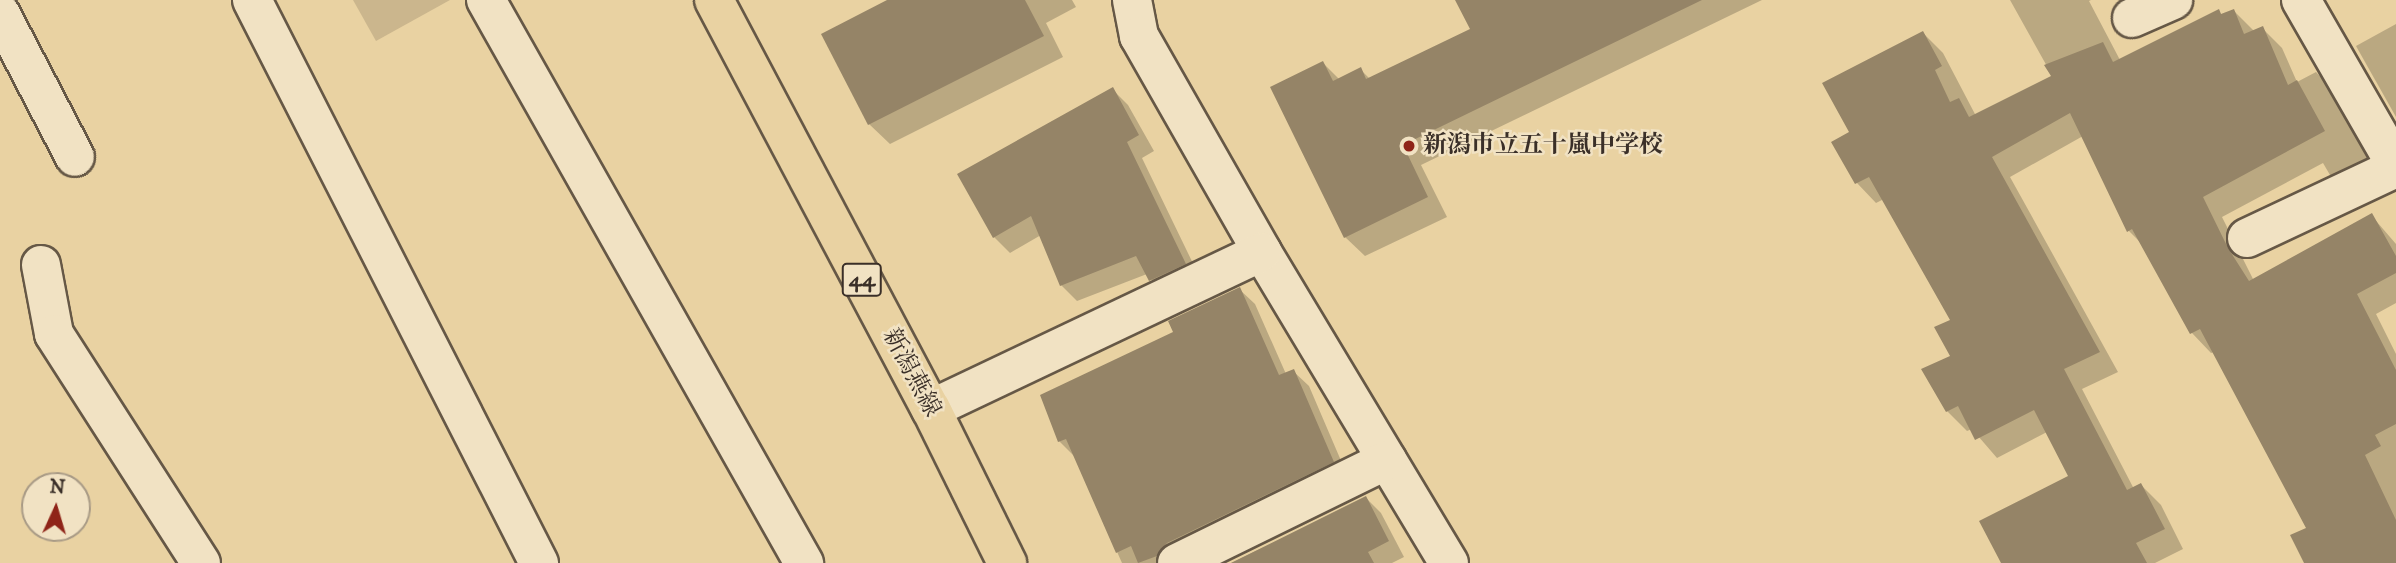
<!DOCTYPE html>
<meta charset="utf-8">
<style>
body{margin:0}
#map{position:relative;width:2396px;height:563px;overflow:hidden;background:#e9d2a2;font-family:"IM FELL DW Pica","Noto Serif JP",serif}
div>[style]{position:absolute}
.green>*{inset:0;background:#cbb68d}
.shadow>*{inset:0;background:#0003}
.building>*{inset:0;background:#958467}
.roads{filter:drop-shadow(2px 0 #665846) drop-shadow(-2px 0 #665846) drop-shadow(0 2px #665846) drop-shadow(0 -2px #665846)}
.minor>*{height:38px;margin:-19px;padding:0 19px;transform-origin:19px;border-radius:19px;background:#f1e2c3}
.major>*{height:38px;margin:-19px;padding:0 19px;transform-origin:19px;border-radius:19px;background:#e9d2a2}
.dots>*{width:19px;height:19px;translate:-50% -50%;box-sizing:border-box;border:4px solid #f1e2c3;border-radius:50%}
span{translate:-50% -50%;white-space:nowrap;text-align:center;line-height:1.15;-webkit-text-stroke:5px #f1e2c3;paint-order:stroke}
.shield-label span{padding:2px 5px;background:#f1e2c3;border:2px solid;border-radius:5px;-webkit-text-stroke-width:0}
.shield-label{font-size:23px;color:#3a2f28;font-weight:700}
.poi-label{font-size:24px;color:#3a2f28;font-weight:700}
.left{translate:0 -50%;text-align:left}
.street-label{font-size:24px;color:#3a2f28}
.north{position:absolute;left:21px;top:472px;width:70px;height:70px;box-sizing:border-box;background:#f1e2c3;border:2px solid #a89a85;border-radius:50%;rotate:4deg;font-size:19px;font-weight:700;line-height:28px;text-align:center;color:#3a2f28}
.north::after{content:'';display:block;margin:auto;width:24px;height:32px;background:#8f2418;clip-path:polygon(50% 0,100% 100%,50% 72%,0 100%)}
</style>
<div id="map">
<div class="green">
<div style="clip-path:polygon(353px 0,450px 0,376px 41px)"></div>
</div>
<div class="shadow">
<div style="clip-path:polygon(891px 0,1072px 0,1076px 7px,1046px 23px,1063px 57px,890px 144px,869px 124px)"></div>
<div style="clip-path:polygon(1457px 0,1762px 0,1421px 165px,1447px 217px,1365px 256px,1345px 237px,1323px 63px,1340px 80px,1360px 69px,1370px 79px,1472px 30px)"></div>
<div style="clip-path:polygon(2010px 0,2091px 0,2089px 1px,2120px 60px,2218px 11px,2223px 16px,2234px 11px,2255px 32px,2262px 28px,2282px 48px,2297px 82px,2316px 72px,2335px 92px,2385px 178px,2349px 194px,2330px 175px,2323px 163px,2222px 217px,2254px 281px,2371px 215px,2396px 244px,2396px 303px,2376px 314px,2396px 354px,2396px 563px,2306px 563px,2308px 528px,2214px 352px,2211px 353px,2192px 333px,2142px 244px,2129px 231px,2083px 136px,2010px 177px,2118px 372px,2082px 389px,2134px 489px,2141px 485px,2161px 505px,2183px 549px,2155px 563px,2003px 563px,2070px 477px,2047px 432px,1997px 458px,1972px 429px,1967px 431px,1947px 411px,1952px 321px,1884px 199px,1876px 203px,1857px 183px,1852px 133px,1923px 33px,1943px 53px,1976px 116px,2053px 77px)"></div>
<div style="clip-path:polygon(2396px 24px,2396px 117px,2356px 46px)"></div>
<div style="clip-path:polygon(1112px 89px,1128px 105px,1154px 151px,1142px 158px,1201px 280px,1166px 296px,1147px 274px,1077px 301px,1061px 285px,1041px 235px,1010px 253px,994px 237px)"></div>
<div style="clip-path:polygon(1239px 289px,1255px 304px,1286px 374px,1293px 371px,1309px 386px,1348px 477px,1178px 563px,1122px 563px,1075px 457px,1059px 441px,1176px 333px)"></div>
<div style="clip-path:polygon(1366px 498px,1381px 513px,1404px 557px,1392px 563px,1231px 563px)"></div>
</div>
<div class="building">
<div style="clip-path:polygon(887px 0,1025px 0,1044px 36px,868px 125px,821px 34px)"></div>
<div style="clip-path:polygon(1455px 0,1702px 0,1403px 145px,1428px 197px,1344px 238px,1270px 87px,1323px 61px,1333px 81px,1361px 67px,1366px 79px,1470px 29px)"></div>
<div style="clip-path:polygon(2219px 9px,2221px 14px,2234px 9px,2244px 34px,2263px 26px,2288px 85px,2297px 80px,2325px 131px,2203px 197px,2228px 248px,2249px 281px,2372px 213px,2396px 256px,2396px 273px,2357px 294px,2396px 370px,2396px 424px,2375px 435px,2381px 446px,2365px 455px,2396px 520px,2396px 563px,2304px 563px,2290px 535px,2306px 528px,2200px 329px,2190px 334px,2132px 229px,2127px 232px,2070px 113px,1992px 157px,2100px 352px,2064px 369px,2127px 490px,2141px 483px,2165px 529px,2136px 543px,2147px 563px,2001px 563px,1979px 521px,2068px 476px,2034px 410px,1975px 440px,1958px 406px,1946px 412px,1921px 369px,1950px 356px,1934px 327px,1950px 320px,1869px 177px,1855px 184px,1831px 142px,1849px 132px,1822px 83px,1923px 31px,1942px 66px,1935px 70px,1950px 102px,1959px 98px,1969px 117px,2051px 76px,2044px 65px,2103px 42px,2113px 62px)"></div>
<div style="clip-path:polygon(1113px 87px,1139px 135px,1127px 142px,1186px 264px,1149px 281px,1136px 256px,1060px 286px,1031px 216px,993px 238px,957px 174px)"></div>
<div style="clip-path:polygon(1240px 287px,1279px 375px,1294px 369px,1334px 462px,1167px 543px,1157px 556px,1138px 563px,1131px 546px,1116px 553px,1066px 439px,1058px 442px,1040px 395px,1173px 332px,1168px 321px)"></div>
<div style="clip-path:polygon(1366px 496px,1389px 541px,1368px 552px,1374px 563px,1231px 563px)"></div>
</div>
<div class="roads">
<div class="minor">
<div style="left:252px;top:0;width:632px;rotate:62.99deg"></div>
<div style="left:486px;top:0;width:647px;rotate:60.54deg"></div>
<div style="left:1132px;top:0;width:37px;rotate:79deg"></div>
<div style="left:1139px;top:36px;width:249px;rotate:60.3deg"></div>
<div style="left:1262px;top:252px;width:363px;rotate:59deg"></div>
<div style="left:2301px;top:0;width:190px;rotate:60.1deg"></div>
<div style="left:0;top:13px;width:162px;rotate:62.5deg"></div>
<div style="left:2132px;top:18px;width:45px;rotate:-23.7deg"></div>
<div style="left:2247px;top:238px;width:165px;rotate:-25.2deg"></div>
<div style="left:41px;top:265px;width:70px;rotate:79.3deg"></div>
<div style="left:54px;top:334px;width:272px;rotate:57.3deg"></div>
<div style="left:931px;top:409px;width:366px;rotate:-25.4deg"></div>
<div style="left:1177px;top:563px;width:234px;rotate:-26.1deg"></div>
</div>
<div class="major">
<div style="left:714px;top:0;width:463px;rotate:62.1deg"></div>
<div style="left:931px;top:409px;width:172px;rotate:63.7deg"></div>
</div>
</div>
<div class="dots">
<div style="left:1409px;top:146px;background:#8f2418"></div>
</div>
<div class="shield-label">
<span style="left:862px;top:280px">44</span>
</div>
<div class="poi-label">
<span class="left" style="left:1423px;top:146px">新潟市立五十嵐中学校</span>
</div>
<div class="street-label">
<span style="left:911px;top:373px;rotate:62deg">新潟燕線</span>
</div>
<div class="north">N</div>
</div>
